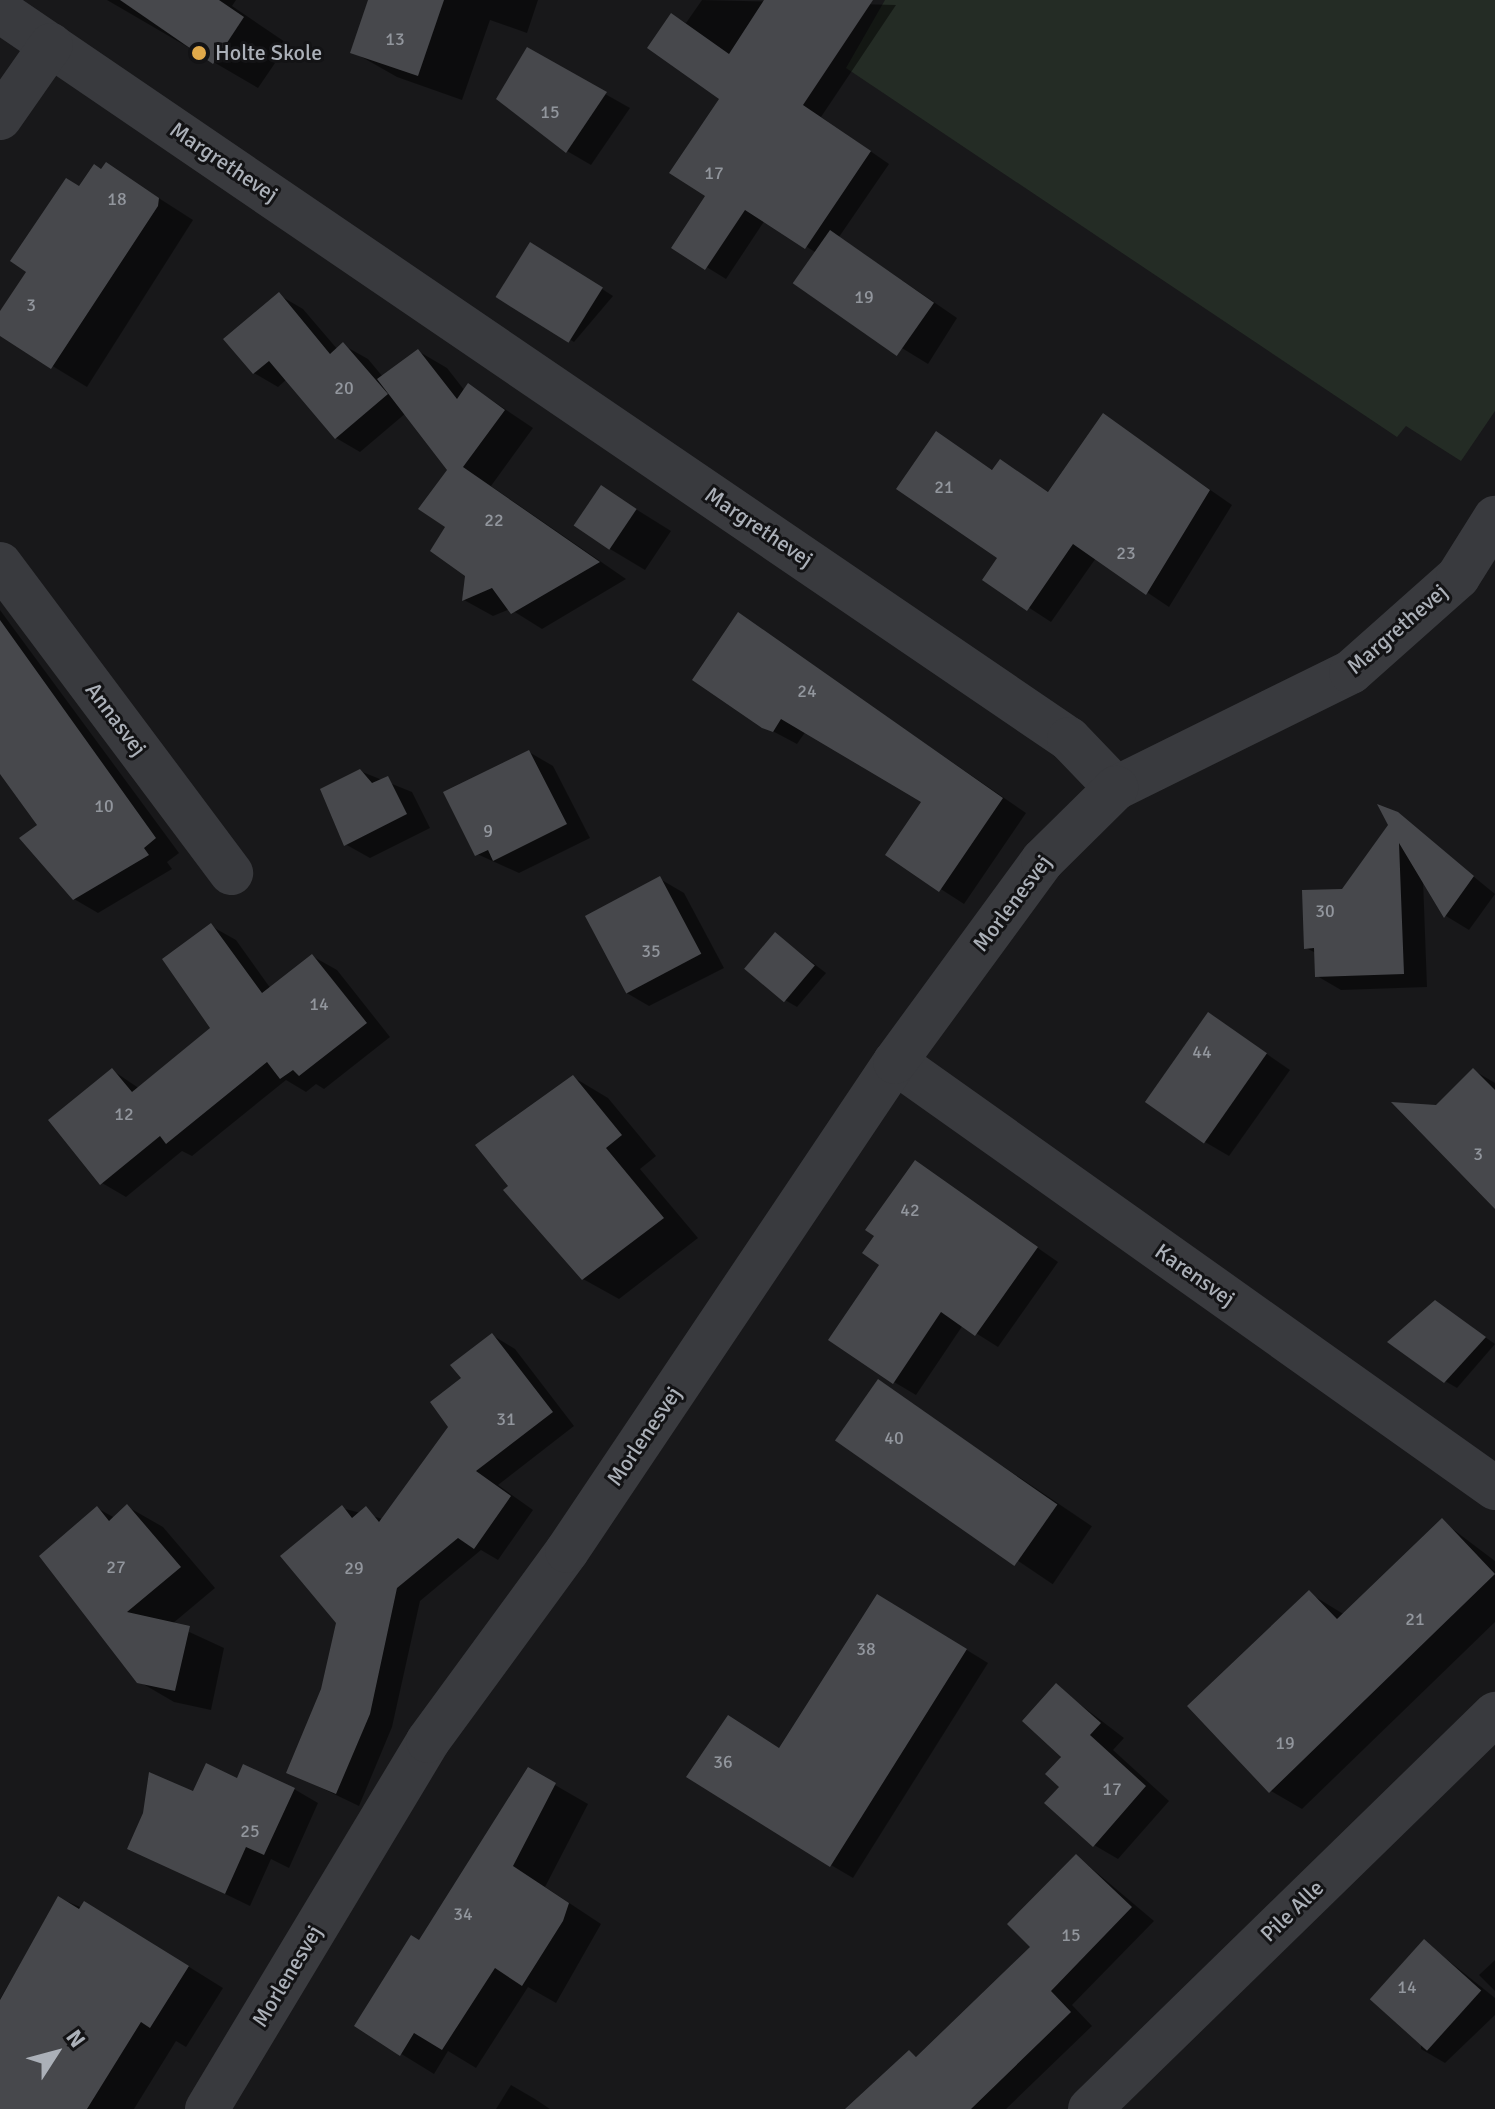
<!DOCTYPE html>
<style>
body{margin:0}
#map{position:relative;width:1495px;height:2109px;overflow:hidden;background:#18181a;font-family:Signika,sans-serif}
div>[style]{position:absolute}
.green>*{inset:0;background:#242c25}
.shadow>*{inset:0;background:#0007;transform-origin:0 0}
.building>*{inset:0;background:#47484c;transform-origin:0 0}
.minor>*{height:44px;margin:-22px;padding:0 22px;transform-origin:22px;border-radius:22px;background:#393a3e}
.dots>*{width:22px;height:22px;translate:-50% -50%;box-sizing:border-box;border:4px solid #131315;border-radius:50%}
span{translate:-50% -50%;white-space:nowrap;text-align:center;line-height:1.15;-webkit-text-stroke:6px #131315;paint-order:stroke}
.number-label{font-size:18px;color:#92969d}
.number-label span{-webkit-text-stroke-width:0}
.poi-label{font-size:22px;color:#abb0b8}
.left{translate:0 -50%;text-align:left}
.street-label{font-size:22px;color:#abb0b8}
.north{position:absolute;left:16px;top:2013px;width:80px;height:80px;-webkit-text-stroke:6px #131315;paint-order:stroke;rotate:54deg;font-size:22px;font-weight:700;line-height:32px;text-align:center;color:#abb0b8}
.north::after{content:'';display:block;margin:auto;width:28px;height:36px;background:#abb0b8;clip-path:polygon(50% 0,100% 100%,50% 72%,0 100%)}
</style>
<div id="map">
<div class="green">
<div style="clip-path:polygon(885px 0,1495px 0,1495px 411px,1461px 461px,1406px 426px,1397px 437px,846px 68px)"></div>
</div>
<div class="shadow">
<div style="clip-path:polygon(107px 0,236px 0,232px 6px,288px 44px,258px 88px)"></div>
<div style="clip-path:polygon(373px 0,538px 0,527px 33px,490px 20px,462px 100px,397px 77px,353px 52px)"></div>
<div style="clip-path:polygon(702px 0,896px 5px,821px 117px,889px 164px,839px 237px,957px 318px,928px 364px,799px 285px,818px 254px,765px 220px,726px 279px,674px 247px,708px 195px,722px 98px,672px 15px,686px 23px)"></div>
<div style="clip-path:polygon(527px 50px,630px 108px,591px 165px,567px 151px)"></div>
<div style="clip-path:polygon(107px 165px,193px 220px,87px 387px,0 334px,0 315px,80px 188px)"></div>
<div style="clip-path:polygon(543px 251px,613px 296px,574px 342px,499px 296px)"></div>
<div style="clip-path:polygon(279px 295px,303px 309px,338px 350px,343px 345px,368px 359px,383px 377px,418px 351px,447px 368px,465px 391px,469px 385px,533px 428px,491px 486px,626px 579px,542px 629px,510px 609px,493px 616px,464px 600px,467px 575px,448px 527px,449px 470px,406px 413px,360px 452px,336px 438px,287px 379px,278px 387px,254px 373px)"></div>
<div style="clip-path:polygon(1104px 416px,1232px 505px,1169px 607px,1096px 558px,1051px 622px,985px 579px,1000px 558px,937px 434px,994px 471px,1001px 461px,1050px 493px)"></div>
<div style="clip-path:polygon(602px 488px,671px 531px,645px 570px,610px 549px)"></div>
<div style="clip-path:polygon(0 610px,179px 853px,167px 862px,172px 869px,98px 913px,74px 899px,0 747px)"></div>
<div style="clip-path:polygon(738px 615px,1026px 813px,964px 904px,888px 855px,924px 802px,806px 731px,797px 744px,763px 726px)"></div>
<div style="clip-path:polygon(529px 752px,553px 766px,590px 838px,519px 873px,477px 854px)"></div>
<div style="clip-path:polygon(360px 771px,412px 792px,430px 828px,370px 858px,345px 844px)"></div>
<div style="clip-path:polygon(1397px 814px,1495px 894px,1469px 930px,1446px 916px,1423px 879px,1427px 987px,1341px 990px,1317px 976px,1316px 953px,1306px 948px)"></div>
<div style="clip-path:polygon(660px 879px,684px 893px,724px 968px,649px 1006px,625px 992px)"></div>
<div style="clip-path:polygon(211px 926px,236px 940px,271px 989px,312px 956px,337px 970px,390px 1037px,324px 1089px,316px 1084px,306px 1092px,286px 1080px,192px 1156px,182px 1151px,126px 1197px,102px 1183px,112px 1070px,140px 1089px,213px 1028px)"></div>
<div style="clip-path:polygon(775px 934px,826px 973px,797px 1007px,785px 1000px)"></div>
<div style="clip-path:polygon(1209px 1014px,1290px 1070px,1229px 1156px,1205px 1142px)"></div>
<div style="clip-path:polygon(1473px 1070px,1495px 1083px,1495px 1206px,1436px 1107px)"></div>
<div style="clip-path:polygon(573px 1077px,608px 1098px,656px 1156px,640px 1169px,698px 1238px,619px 1299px,583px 1279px)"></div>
<div style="clip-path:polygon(916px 1163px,1058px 1262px,998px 1347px,963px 1325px,916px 1395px,894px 1382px,881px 1264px)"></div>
<div style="clip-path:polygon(1435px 1302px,1495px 1344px,1457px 1388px,1445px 1381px)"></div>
<div style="clip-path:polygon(492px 1335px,515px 1349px,574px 1426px,498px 1485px,533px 1510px,498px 1560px,481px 1550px,420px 1601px,392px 1727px,359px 1806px,288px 1772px,323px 1689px,338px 1623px,342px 1508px,383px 1519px,451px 1427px,463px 1379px)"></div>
<div style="left:878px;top:1382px;width:258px;height:70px;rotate:34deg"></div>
<div style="clip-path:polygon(128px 1507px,163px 1527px,215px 1588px,172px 1624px,224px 1648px,211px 1710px,174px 1702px,138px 1681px,97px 1508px,115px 1518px)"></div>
<div style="clip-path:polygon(1442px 1521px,1495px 1561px,1495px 1622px,1302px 1809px,1271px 1791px,1309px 1593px,1345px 1615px)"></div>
<div style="clip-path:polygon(900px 1609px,988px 1663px,853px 1878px,831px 1865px,780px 1749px)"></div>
<div style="clip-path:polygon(1056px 1686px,1124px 1738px,1113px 1750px,1169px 1801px,1118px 1859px,1094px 1845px,1062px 1786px)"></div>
<div style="clip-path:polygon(529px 1770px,588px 1804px,545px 1887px,601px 1924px,556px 2003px,528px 1987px,476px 2068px,448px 2051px,434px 2074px,356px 2026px,420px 1942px)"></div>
<div style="clip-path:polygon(238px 1780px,294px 1789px,318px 1803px,289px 1868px,271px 1859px,250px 1906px,130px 1848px,194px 1793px)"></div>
<div style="clip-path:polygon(1077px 1856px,1154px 1921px,1072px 2005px,1092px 2026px,1006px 2109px,848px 2109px,909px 2052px,918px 2058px,1033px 1947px)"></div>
<div style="clip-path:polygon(59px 1898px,120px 1924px,223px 1988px,186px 2047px,176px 2041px,134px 2109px,0 2109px,0 1999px)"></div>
<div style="clip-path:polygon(1424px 1941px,1495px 1998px,1495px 2015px,1445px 2063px,1421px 2049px)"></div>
<div style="clip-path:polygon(1495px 1960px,1495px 1991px,1479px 1975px)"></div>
<div style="clip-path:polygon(511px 2085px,535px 2099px,550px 2109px,496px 2109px)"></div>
</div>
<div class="building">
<div style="clip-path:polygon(120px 0,219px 0,244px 17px,213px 64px)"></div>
<div style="clip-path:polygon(368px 0,444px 0,418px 76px,350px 53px)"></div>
<div style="clip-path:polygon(764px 0,873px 0,803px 105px,871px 151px,805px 249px,745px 210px,705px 270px,671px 248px,705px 196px,669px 173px,719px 99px,647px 48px,671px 13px,729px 54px)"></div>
<div style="clip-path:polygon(527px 47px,607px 92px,566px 153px,496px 99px)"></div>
<div style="clip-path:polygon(106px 162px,159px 198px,158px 206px,51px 369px,0 336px,0 311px,26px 272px,10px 261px,66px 178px,79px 186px,94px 164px,101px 169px)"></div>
<div style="left:830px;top:230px;width:127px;height:65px;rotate:35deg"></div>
<div style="left:530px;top:242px;width:86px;height:65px;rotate:32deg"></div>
<div style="clip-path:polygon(279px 292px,330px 354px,343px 342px,388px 394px,335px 439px,269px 361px,253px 374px,223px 339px)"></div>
<div style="clip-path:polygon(418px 349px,457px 399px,468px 383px,505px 410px,463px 467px,600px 562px,511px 614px,492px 588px,462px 601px,465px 576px,430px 551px,445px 527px,418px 509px,447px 470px,377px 379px)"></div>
<div style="clip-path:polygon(1103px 413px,1210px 490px,1146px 595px,1073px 544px,1027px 611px,982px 580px,997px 558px,896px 489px,936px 431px,992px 470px,1000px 459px,1048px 492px)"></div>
<div style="left:601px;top:485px;width:43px;height:49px;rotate:34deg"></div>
<div style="clip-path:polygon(738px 612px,1003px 798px,939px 892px,885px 855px,921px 802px,781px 719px,773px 732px,762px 728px,692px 680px)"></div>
<div style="clip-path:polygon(0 620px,156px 838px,144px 848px,149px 855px,73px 900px,19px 838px,37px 825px,0 774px)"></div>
<div style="clip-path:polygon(529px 750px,567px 824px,493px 861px,488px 850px,475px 856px,443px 792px)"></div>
<div style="clip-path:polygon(360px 769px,372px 783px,388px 776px,407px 814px,344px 846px,320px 789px)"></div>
<div style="clip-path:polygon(1377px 804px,1398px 812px,1474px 876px,1444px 918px,1399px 843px,1404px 974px,1315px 977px,1314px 948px,1304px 949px,1302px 890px,1342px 889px,1388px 825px)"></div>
<div style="left:660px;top:876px;width:88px;height:85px;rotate:62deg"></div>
<div style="clip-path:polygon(211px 923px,262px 993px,312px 954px,367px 1023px,299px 1076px,293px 1070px,280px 1079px,267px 1062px,166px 1144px,160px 1136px,100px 1185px,48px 1120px,112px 1068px,132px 1092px,210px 1028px,162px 959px)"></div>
<div style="left:775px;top:932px;width:52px;height:48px;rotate:40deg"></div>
<div style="left:1208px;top:1012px;width:72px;height:110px;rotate:35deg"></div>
<div style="clip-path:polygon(1473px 1068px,1495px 1090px,1495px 1209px,1391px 1102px,1436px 1105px)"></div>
<div style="clip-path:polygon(573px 1075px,622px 1135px,606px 1148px,664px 1218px,582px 1280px,503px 1190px,508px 1186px,475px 1145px)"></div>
<div style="clip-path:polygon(915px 1160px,1038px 1247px,975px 1336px,941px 1312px,893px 1384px,828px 1340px,879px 1265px,862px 1253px,874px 1236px,865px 1230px)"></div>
<div style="clip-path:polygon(1435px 1300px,1486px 1337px,1444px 1383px,1387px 1342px)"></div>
<div style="clip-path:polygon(492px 1333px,553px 1412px,476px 1471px,511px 1496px,474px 1549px,458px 1538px,397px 1588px,370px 1714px,336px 1794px,286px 1773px,321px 1689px,336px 1623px,280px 1556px,342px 1505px,352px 1518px,366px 1506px,379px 1522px,448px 1427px,430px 1402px,461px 1378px,450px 1365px)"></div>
<div style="left:878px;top:1379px;width:219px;height:75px;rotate:35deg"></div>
<div style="clip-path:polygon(127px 1504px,181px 1567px,127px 1612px,190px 1626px,175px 1691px,137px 1683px,39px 1556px,97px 1506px,109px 1521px)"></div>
<div style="clip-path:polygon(1442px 1518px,1495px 1574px,1269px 1793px,1187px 1706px,1309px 1590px,1337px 1619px)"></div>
<div style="clip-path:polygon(877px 1594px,967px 1649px,830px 1867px,686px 1777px,728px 1715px,779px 1748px)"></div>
<div style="clip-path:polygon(1056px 1683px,1101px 1723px,1090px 1735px,1146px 1786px,1093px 1847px,1044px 1803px,1059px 1787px,1045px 1774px,1061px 1757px,1022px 1721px)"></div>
<div style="clip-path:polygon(206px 1763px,237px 1778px,243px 1764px,295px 1788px,264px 1855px,246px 1847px,225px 1894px,127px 1849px,143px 1813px,149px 1772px,193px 1791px)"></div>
<div style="clip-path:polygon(528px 1767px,556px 1783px,513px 1866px,569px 1903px,563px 1921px,522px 1986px,495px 1968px,442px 2050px,414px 2033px,400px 2056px,354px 2026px,411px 1935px,419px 1940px)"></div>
<div style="clip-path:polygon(1076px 1854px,1132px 1907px,1051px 1991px,1071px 2012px,971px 2109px,845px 2109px,909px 2050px,916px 2057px,1030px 1947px,1007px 1924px)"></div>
<div style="clip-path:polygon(58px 1896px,79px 1909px,84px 1901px,189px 1966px,150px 2028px,141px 2022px,87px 2109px,0 2109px,0 2000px)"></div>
<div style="left:1424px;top:1939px;width:77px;height:81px;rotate:42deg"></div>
</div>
<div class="minor">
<div style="left:0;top:11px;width:1293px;rotate:34.26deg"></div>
<div style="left:1069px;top:739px;width:68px;rotate:46.2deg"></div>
<div style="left:1116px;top:788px;width:262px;rotate:-26.3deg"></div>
<div style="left:1351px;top:672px;width:143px;rotate:-41.6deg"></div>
<div style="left:1458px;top:577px;width:70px;rotate:-57.9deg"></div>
<div style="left:0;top:118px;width:89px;rotate:-55.1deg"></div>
<div style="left:0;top:564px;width:386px;rotate:53.2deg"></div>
<div style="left:895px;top:1062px;width:736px;rotate:35.37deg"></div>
<div style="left:207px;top:2109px;width:429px;rotate:-59deg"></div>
<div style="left:428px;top:1741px;width:235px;rotate:-53.8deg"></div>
<div style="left:567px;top:1551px;width:589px;rotate:-56.15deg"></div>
<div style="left:895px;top:1062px;width:250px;rotate:-53.8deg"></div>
<div style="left:1043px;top:860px;width:103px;rotate:-44.6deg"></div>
<div style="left:1090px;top:2109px;width:566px;rotate:-44.28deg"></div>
</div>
<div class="dots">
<div style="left:199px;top:53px;background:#e0a94a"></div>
</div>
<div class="number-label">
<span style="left:395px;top:39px">13</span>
<span style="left:550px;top:112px">15</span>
<span style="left:714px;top:173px">17</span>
<span style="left:117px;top:199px">18</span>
<span style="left:864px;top:297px">19</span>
<span style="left:31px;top:305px">3</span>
<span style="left:344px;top:388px">20</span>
<span style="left:944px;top:487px">21</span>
<span style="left:494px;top:520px">22</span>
<span style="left:1126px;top:553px">23</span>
<span style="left:807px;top:691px">24</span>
<span style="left:104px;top:806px">10</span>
<span style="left:488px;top:831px">9</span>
<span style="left:1325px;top:911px">30</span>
<span style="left:651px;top:951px">35</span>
<span style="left:319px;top:1004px">14</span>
<span style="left:1202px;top:1052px">44</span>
<span style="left:124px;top:1114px">12</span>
<span style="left:1478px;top:1154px">3</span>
<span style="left:910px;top:1210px">42</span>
<span style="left:506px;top:1419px">31</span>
<span style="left:894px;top:1438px">40</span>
<span style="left:116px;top:1567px">27</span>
<span style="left:354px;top:1568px">29</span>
<span style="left:1415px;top:1619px">21</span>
<span style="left:866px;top:1649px">38</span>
<span style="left:1285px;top:1743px">19</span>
<span style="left:723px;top:1762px">36</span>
<span style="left:1112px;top:1789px">17</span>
<span style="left:250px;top:1831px">25</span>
<span style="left:463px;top:1914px">34</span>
<span style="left:1071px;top:1935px">15</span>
<span style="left:1407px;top:1987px">14</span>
</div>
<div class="poi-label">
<span class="left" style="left:215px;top:53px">Holte Skole</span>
</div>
<div class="street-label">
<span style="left:224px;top:162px;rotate:34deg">Margrethevej</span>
<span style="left:759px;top:527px;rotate:34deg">Margrethevej</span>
<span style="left:1397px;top:629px;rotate:-41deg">Margrethevej</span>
<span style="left:116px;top:719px;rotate:53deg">Annasvej</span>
<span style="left:1012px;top:903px;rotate:-53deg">Morlenesvej</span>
<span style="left:1195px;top:1275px;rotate:35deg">Karensvej</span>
<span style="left:644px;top:1436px;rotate:-56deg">Morlenesvej</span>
<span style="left:1292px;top:1911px;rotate:-44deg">Pile Alle</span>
<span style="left:287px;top:1976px;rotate:-59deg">Morlenesvej</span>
</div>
<div class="north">N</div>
</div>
